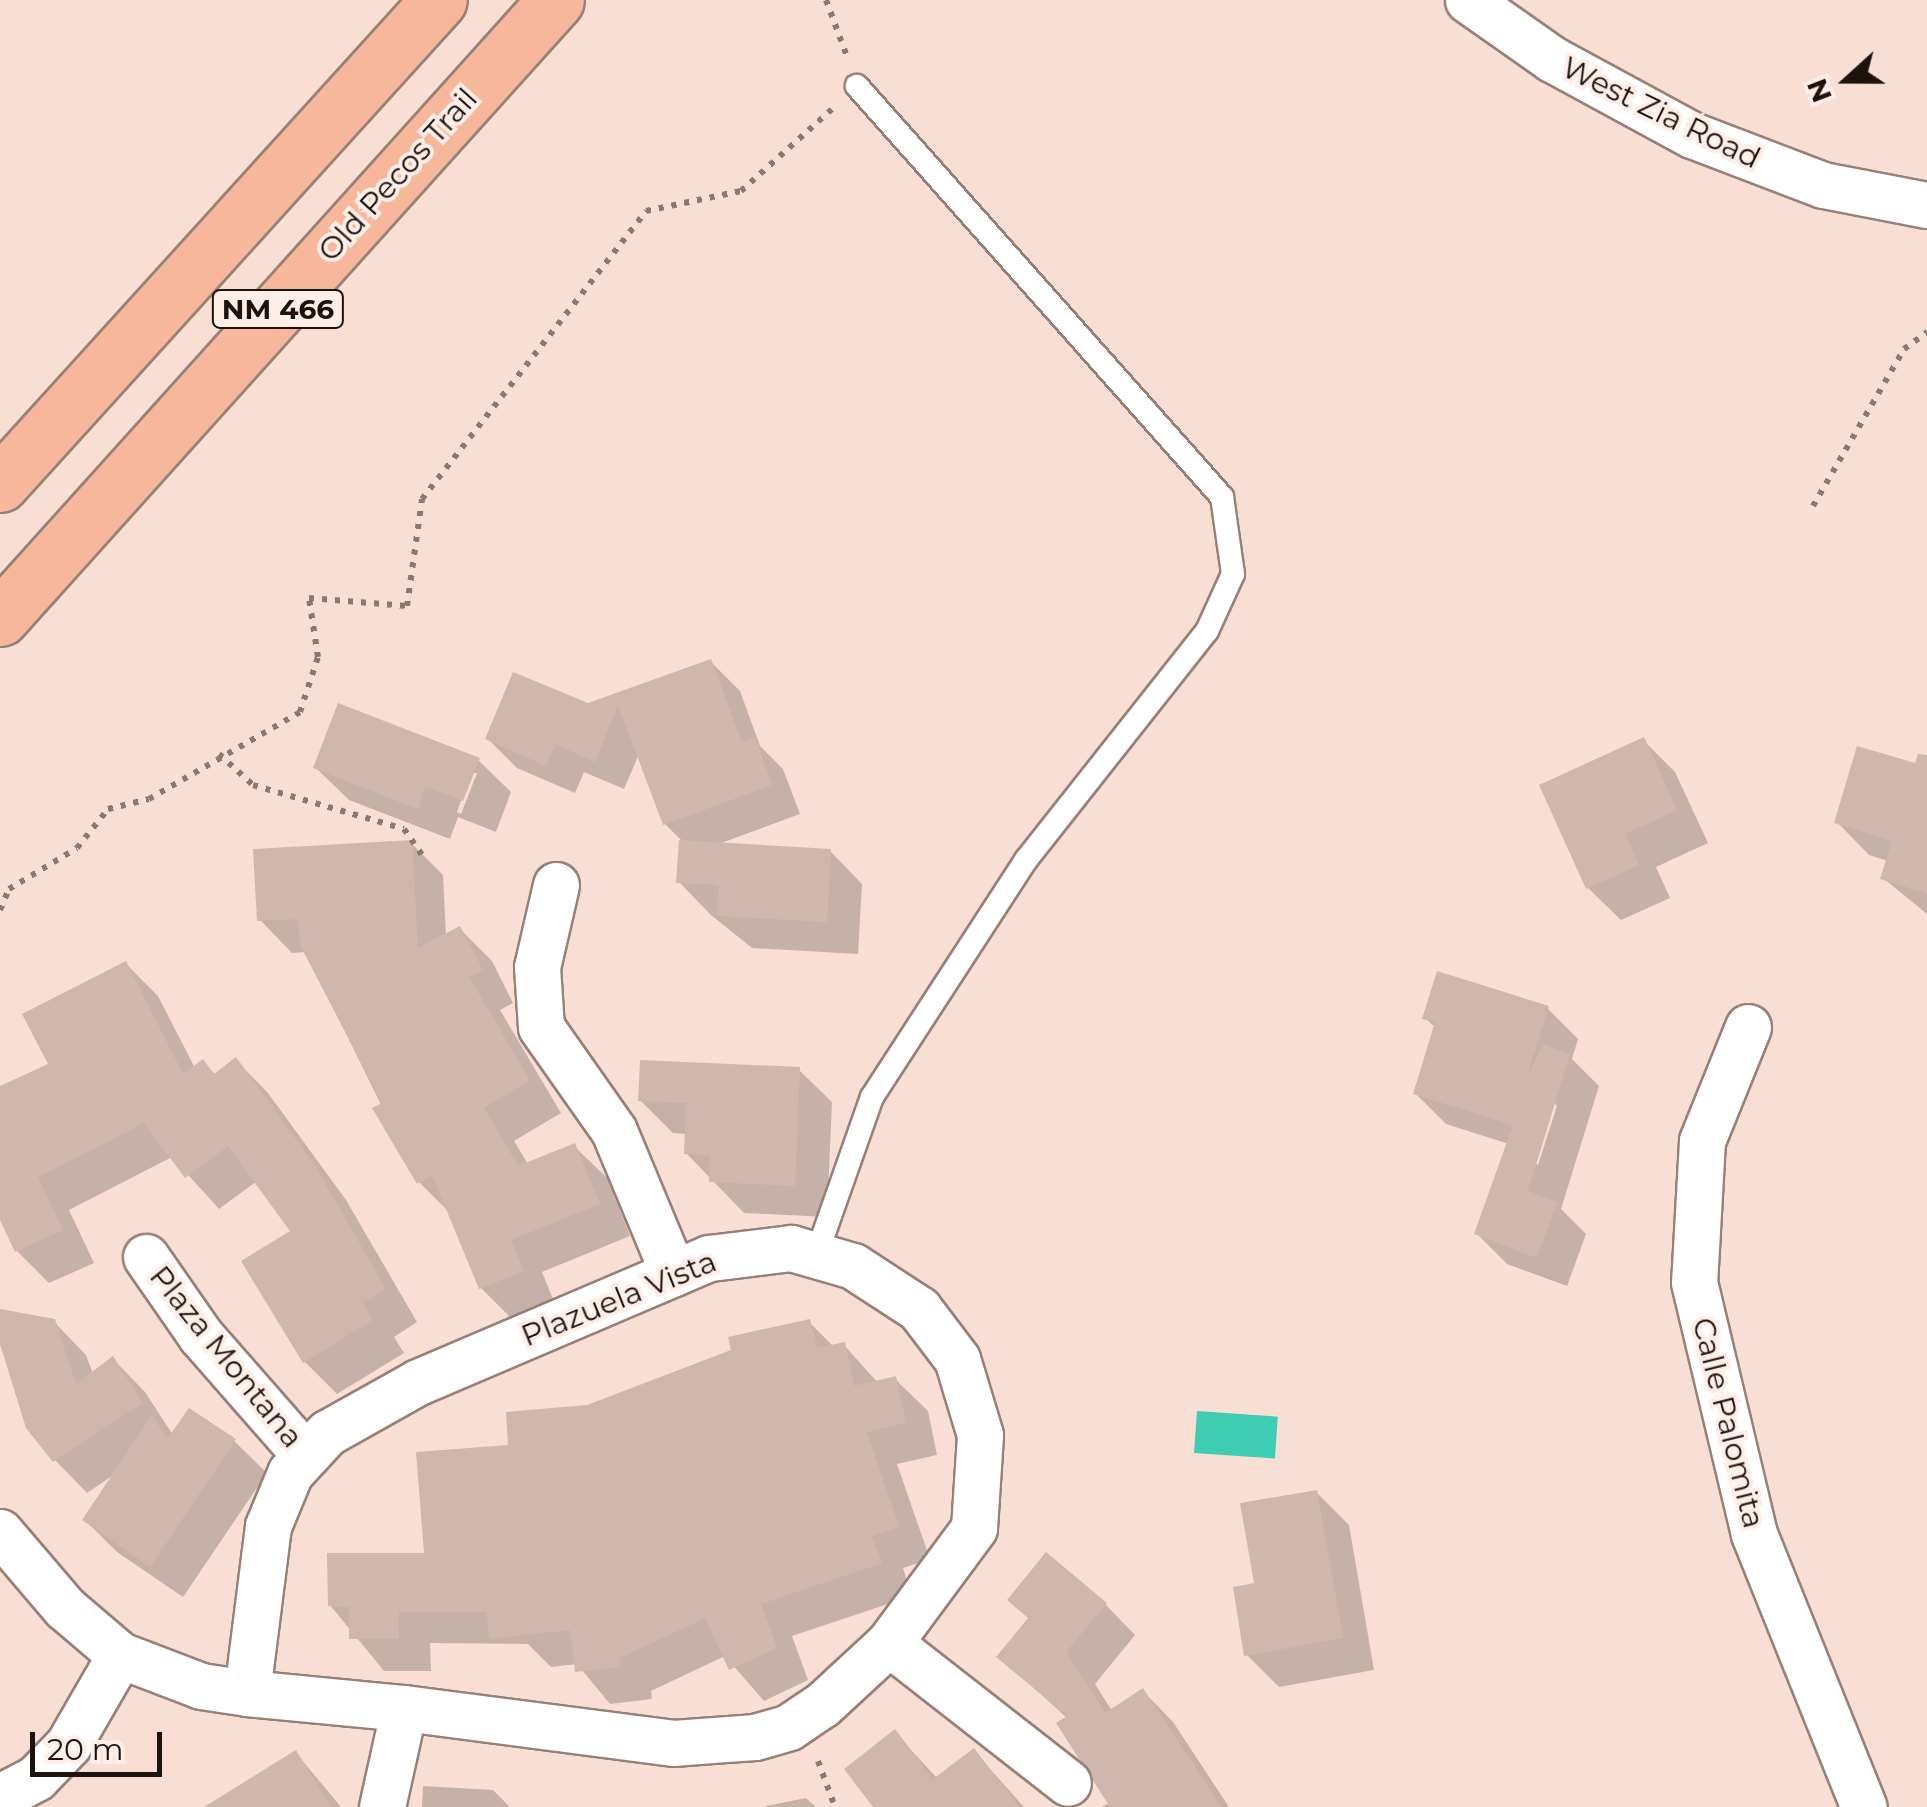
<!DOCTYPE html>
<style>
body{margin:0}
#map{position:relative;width:1927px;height:1807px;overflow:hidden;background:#f8ded3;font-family:Montserrat,sans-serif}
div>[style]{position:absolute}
.water>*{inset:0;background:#3eccb2;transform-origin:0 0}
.shadow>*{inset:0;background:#0003}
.building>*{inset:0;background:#d0b7ad}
.path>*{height:6px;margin-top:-3px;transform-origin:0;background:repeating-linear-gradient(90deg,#8a7871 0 5px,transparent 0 13px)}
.roads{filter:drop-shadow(2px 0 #978076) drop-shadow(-2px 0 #978076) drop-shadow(0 2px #978076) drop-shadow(0 -2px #978076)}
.service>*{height:22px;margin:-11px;padding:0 11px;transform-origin:11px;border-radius:11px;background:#fff}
.minor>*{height:45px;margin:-22.5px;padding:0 22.5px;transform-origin:22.5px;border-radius:22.5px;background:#fff}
.primary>*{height:55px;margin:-27.5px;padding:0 27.5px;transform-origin:27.5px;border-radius:27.5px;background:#f7b79b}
span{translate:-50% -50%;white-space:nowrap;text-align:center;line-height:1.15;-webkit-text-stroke:8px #feeee7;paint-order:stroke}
.shield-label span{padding:2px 8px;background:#feeee7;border:2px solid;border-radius:8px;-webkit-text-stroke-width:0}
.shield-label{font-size:28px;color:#1c130f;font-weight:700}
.street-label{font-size:30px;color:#1c130f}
.north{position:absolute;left:1797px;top:30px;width:100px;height:100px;-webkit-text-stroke:8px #feeee7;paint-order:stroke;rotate:249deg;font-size:28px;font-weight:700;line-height:40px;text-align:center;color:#1c130f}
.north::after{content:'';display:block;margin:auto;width:35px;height:45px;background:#1c130f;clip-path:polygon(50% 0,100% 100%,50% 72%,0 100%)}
.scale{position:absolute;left:30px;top:1732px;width:132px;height:45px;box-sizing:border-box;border:5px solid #1c130f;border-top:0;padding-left:12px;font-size:30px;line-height:35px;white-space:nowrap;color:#1c130f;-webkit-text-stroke:8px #feeee7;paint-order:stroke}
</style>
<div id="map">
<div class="water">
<div style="left:1197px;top:1411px;width:81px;height:42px;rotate:4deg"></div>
</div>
<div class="shadow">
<div style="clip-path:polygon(711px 662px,740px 691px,760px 746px,783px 769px,800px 814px,716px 845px,830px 851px,862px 884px,858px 954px,752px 948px,711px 915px,679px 882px,681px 840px,665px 824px,639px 754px,624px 789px,584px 772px,575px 793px,517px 768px,488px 739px)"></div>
<div style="clip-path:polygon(1643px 740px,1675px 772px,1708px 843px,1656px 867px,1670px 898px,1621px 920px,1588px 888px)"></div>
<div style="clip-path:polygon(evenodd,478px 760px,511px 792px,496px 832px,458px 817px,450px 839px,349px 800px,316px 768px,478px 760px,471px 773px,477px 773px,461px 814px,457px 812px,471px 773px)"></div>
<div style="clip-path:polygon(1927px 770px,1927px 914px,1883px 878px,1888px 861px,1869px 855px,1837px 822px)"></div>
<div style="clip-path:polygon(411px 843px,443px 875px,446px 936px,460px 929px,492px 961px,513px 1003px,500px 1010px,561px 1113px,514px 1141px,528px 1164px,574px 1146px,607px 1178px,630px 1236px,542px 1272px,555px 1304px,513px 1320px,481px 1288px,450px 1213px,419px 1182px,306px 952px,292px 953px,260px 920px)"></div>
<div style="clip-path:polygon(126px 964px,158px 996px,195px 1068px,203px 1062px,216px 1075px,236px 1060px,268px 1093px,346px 1200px,417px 1322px,394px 1337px,404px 1353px,337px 1394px,305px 1362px,294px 1232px,257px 1181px,219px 1209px,172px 1157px,69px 1210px,94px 1263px,49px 1283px,17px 1251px,0 1214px,0 1089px,51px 1065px)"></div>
<div style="clip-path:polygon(evenodd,1547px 1008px,1578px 1039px,1572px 1059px,1599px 1086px,1561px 1209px,1586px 1234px,1567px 1286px,1507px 1264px,1477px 1234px,1509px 1144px,1446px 1124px,1416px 1094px,1436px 1028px,1425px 1018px,1547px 1008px,1553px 1102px,1557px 1106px,1538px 1165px,1534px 1163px,1553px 1102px)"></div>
<div style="clip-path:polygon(799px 1070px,832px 1102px,827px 1217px,744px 1213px,686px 1153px,687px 1134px,673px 1133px,640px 1100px)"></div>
<div style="clip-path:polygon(0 1322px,54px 1322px,86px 1355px,93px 1374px,113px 1359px,145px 1392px,173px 1435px,234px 1441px,267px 1473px,183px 1597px,117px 1552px,85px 1520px,115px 1474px,87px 1493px,55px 1460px)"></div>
<div style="clip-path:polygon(809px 1322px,834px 1347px,844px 1345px,878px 1383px,895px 1379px,928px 1411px,937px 1455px,897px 1464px,930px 1559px,903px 1568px,912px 1596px,792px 1636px,808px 1680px,764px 1701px,725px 1656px,651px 1691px,652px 1699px,610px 1704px,577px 1664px,551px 1667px,528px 1644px,430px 1643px,431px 1671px,384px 1671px,330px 1605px,426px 1555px,511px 1447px,588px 1408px)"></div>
<div style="clip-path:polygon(1316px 1492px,1349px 1525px,1374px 1670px,1279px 1687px,1246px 1654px,1257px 1585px)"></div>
<div style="clip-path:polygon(1105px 1604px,1135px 1635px,1095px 1684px,1112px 1711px,1143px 1691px,1173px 1722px,1229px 1807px,1102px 1807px,1110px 1802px,1067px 1718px,1000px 1657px)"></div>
<div style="clip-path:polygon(895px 1733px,938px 1779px,974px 1751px,1024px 1807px,876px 1807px)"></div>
<div style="clip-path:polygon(296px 1753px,341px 1807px,212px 1807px)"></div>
<div style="clip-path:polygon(423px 1786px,493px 1790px,510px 1807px,422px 1807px)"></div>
<div style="clip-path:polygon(806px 1798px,816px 1807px,766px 1807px,766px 1806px)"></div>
</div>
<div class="building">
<div style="clip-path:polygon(711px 659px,742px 742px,755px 737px,772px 785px,663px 825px,618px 705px,595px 762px,555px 744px,546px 766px,485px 739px,513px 672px,588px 703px)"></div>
<div style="clip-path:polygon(338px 703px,480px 758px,463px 801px,425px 786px,418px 809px,313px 768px)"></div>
<div style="clip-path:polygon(1644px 737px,1677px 810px,1625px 834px,1639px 865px,1586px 889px,1539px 785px)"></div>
<div style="clip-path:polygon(1857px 746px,1915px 763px,1918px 754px,1927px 755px,1927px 893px,1880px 879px,1892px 841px,1834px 823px)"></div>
<div style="clip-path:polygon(412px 840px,418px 948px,460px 926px,483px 970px,469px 977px,530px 1080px,484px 1108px,518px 1166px,575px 1143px,600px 1204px,511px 1240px,524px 1271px,479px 1289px,432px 1175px,417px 1184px,372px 1108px,382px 1103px,300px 945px,298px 919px,257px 921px,253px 849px)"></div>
<div style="clip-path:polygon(679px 840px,831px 849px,827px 922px,717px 916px,719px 885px,676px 883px)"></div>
<div style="clip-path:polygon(126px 961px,183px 1074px,203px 1059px,214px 1074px,236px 1057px,314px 1164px,386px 1289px,363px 1304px,373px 1320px,303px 1363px,241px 1261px,290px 1231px,228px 1146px,185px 1178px,144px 1123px,38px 1177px,63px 1230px,15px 1252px,0 1220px,0 1086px,48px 1064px,22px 1014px)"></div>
<div style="clip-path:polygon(1437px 971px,1549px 1006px,1526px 1079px,1543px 1044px,1570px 1054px,1528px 1191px,1557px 1202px,1537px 1258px,1474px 1234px,1513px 1125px,1413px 1094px,1435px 1022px,1422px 1019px)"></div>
<div style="clip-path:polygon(640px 1060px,800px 1067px,795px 1186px,709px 1182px,710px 1156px,684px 1154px,686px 1103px,638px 1101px)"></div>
<div style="clip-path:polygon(0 1309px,55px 1319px,76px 1384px,113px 1356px,143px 1403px,53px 1462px,26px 1428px,0 1344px)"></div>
<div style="clip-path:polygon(810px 1319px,817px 1348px,845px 1342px,854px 1386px,896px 1376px,906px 1423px,867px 1432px,899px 1527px,872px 1536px,882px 1563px,761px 1604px,777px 1648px,729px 1670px,705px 1618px,620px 1658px,621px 1667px,575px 1672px,570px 1630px,490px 1639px,486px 1612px,399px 1612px,399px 1639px,349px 1639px,349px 1607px,328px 1606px,327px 1553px,424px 1553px,416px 1452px,508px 1445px,506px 1412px,587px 1405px,731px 1350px,728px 1337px)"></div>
<div style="clip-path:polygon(189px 1408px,236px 1439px,150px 1567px,82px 1520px,152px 1415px,167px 1439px)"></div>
<div style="clip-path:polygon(1317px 1490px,1343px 1638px,1244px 1656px,1233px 1587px,1254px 1583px,1240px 1503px)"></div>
<div style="clip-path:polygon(1046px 1552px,1107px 1603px,1066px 1652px,1105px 1713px,1143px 1688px,1221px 1807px,1110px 1807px,1056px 1723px,1067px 1716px,996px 1657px,1028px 1618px,1007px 1600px)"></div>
<div style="clip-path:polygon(895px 1729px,933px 1779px,974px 1748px,1019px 1807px,873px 1807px,844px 1769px)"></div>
<div style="clip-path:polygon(296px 1750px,331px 1807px,204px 1807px)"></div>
</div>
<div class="path">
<div style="left:826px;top:0;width:63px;rotate:69.6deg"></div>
<div style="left:1813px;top:506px;width:181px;rotate:-59.9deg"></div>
<div style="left:1904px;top:349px;width:29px;rotate:-36deg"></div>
<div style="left:219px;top:754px;width:46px;rotate:42.4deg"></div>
<div style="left:253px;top:785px;width:157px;rotate:16.2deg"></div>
<div style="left:404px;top:829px;width:35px;rotate:55deg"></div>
<div style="left:0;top:910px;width:23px;rotate:-67deg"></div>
<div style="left:9px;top:889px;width:79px;rotate:-31.1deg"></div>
<div style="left:77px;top:848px;width:50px;rotate:-51.5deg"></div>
<div style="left:108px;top:809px;width:42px;rotate:-13.7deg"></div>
<div style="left:149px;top:799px;width:174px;rotate:-29.9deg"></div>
<div style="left:300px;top:712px;width:58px;rotate:-71.9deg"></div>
<div style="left:318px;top:657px;width:60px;rotate:-98.7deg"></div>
<div style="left:309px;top:598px;width:98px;rotate:4.7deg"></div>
<div style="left:407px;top:606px;width:108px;rotate:-82deg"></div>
<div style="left:422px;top:499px;width:365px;rotate:-52.1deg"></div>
<div style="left:646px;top:211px;width:97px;rotate:-11.9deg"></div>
<div style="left:741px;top:191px;width:122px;rotate:-42deg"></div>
<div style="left:818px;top:1761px;width:49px;rotate:69.7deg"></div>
</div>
<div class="roads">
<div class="service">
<div style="left:817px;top:1253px;width:165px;rotate:-70.6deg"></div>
<div style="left:872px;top:1097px;width:283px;rotate:-57deg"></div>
<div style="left:1026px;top:860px;width:292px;rotate:-51.7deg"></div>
<div style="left:1207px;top:631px;width:63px;rotate:-65.5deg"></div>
<div style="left:1233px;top:574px;width:78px;rotate:-98.1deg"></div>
<div style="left:1222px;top:497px;width:550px;rotate:-131.61deg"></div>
</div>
<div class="minor">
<div style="left:1468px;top:0;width:103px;rotate:35.1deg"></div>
<div style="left:1552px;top:59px;width:159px;rotate:28.5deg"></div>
<div style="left:1692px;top:135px;width:140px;rotate:20.9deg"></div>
<div style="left:1823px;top:185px;width:106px;rotate:10.9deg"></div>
<div style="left:556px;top:885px;width:84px;rotate:103deg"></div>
<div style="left:537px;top:967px;width:60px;rotate:86.2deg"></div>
<div style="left:541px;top:1027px;width:127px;rotate:54.9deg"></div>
<div style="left:614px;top:1131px;width:154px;rotate:67.4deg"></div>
<div style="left:1748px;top:1027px;width:123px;rotate:112deg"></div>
<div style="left:1702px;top:1141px;width:141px;rotate:93.2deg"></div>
<div style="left:1694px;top:1282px;width:259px;rotate:76.6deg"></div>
<div style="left:1754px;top:1534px;width:294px;rotate:68.1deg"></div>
<div style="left:146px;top:1257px;width:96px;rotate:55.2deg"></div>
<div style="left:201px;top:1336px;width:159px;rotate:48.8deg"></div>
<div style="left:0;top:1532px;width:100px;rotate:49.5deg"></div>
<div style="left:65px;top:1608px;width:72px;rotate:40.5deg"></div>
<div style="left:120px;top:1655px;width:87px;rotate:20.9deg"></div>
<div style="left:201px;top:1686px;width:47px;rotate:8.7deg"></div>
<div style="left:247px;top:1693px;width:158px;rotate:5.5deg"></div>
<div style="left:404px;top:1708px;width:271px;rotate:7.4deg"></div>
<div style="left:673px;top:1743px;width:82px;rotate:-4.2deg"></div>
<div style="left:755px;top:1737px;width:35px;rotate:-16deg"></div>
<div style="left:789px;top:1727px;width:40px;rotate:-34deg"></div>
<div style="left:822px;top:1705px;width:91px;rotate:-42.8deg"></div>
<div style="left:889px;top:1643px;width:143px;rotate:-53.5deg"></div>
<div style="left:974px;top:1528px;width:93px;rotate:-86.3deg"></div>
<div style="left:980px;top:1435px;width:79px;rotate:-106.8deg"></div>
<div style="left:957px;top:1359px;width:63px;rotate:-127.2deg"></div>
<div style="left:919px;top:1309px;width:79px;rotate:-146.9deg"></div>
<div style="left:853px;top:1266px;width:65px;rotate:-163.8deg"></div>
<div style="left:791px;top:1248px;width:83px;rotate:173deg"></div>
<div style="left:709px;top:1258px;width:316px;rotate:156.9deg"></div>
<div style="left:418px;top:1382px;width:104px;rotate:150.7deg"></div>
<div style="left:327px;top:1433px;width:54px;rotate:132.8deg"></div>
<div style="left:290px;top:1473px;width:57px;rotate:112.5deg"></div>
<div style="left:268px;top:1526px;width:168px;rotate:97.2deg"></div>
<div style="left:889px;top:1643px;width:227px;rotate:38deg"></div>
<div style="left:0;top:1797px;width:41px;rotate:-27.8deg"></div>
<div style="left:36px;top:1778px;width:46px;rotate:-45.9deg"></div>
<div style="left:68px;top:1745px;width:104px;rotate:-60deg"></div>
<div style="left:382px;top:1807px;width:101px;rotate:-77.5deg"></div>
</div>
<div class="primary">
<div style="left:0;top:484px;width:653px;rotate:-47.79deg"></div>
<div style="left:0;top:618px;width:831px;rotate:-48.02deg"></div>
</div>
</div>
<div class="shield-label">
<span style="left:278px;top:309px">NM 466</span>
</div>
<div class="street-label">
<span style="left:1661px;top:113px;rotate:26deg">West Zia Road</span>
<span style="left:398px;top:175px;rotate:-48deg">Old Pecos Trail</span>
<span style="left:619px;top:1299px;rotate:-22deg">Plazuela Vista</span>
<span style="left:226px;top:1357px;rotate:51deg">Plaza Montana</span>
<span style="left:1728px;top:1423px;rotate:76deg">Calle Palomita</span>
</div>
<div class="north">N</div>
<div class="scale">20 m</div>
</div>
